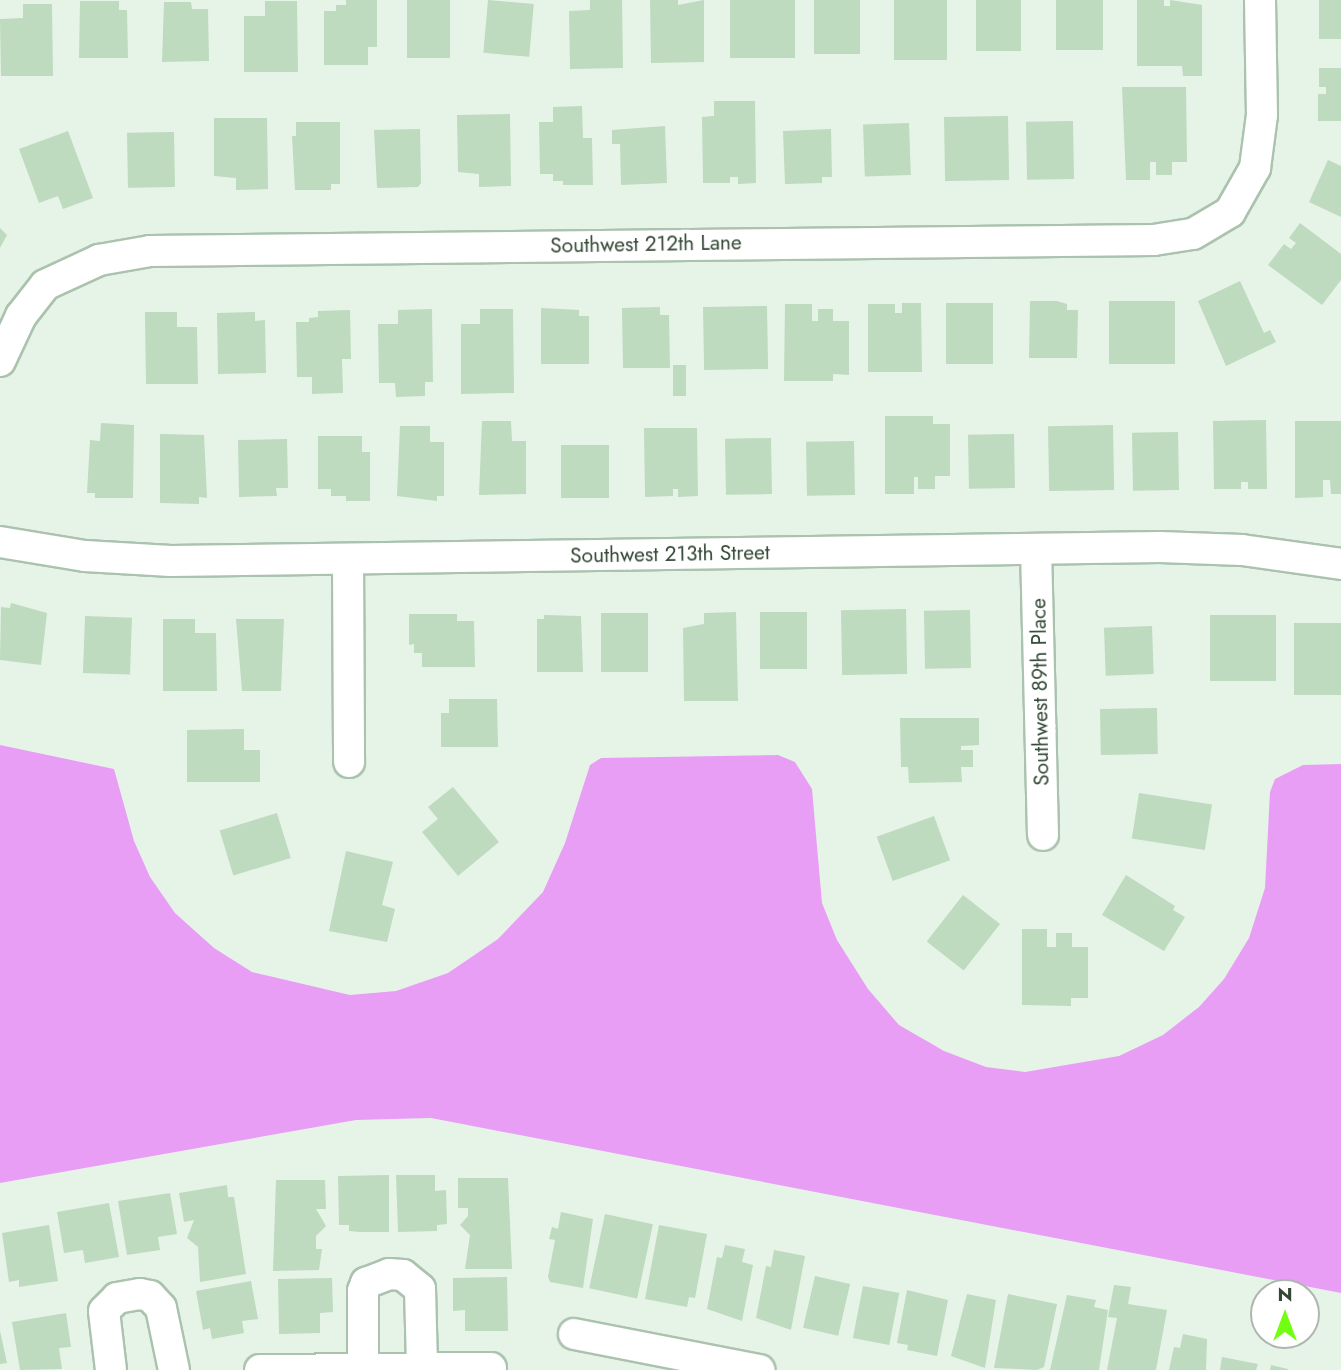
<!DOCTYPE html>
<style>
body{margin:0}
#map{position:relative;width:1341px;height:1370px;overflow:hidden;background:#e6f4e8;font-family:Jost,sans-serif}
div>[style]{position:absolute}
.water>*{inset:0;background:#e99ef6}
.building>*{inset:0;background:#bedabf;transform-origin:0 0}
.roads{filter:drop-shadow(2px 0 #abc3ae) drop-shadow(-2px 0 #abc3ae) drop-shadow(0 2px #abc3ae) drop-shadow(0 -2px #abc3ae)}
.minor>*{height:30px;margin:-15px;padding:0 15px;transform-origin:15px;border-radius:15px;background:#fff}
span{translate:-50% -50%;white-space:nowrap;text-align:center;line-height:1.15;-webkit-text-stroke:7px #fff;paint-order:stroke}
.street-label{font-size:21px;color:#354836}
.north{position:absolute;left:1250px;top:1279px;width:70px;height:70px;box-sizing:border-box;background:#fff;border:2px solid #aeb6af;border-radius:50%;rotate:0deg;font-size:19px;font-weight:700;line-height:28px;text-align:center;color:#354836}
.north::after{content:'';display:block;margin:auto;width:24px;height:32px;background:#72ff12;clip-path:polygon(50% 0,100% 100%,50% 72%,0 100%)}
</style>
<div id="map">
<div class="water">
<div style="clip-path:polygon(0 745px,114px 769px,134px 841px,150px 877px,175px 913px,214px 948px,252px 972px,350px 995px,396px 991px,448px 973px,498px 939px,543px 892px,565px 843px,590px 765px,601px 758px,778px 755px,795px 762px,812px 789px,822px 903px,837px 940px,868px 989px,899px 1025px,944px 1051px,986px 1067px,1025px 1072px,1119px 1056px,1163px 1035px,1199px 1007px,1224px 979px,1249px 938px,1265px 888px,1270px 792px,1275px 779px,1303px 765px,1341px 764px,1341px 1293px,431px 1118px,356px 1120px,0 1183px)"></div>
</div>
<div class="building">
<div style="clip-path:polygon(346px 0,377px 0,377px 47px,368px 47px,368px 65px,324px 65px,324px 11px,336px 11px,336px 5px,346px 5px)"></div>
<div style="left:407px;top:0;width:43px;height:58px"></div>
<div style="left:488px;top:0;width:46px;height:53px;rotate:5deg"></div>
<div style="clip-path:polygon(590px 0,622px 0,623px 68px,570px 69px,569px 11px,590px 10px)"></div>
<div style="clip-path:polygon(650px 0,678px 0,678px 5px,704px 0,704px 62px,651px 63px)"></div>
<div style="left:730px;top:0;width:65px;height:58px"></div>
<div style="left:814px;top:0;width:46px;height:54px"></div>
<div style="left:894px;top:0;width:53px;height:60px"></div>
<div style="left:976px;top:0;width:45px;height:51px"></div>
<div style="left:1056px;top:0;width:47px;height:50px"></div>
<div style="clip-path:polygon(1137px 0,1164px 0,1164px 6px,1170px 6px,1170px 0,1202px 5px,1202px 76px,1183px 76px,1182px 66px,1137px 66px)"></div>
<div style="left:1319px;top:0;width:22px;height:39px"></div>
<div style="clip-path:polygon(80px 1px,119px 1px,119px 10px,127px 10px,128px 58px,79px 58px)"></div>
<div style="clip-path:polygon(265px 1px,297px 1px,298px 72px,244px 72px,244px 16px,265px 16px)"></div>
<div style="clip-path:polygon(164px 2px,191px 2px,192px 9px,208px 9px,209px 61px,162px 62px)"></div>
<div style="clip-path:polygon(23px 4px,52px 4px,53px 76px,1px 76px,0 19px,23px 18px)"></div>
<div style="clip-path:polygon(1319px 68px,1341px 68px,1341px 121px,1318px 121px,1318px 94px,1326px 94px,1326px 87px,1319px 87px)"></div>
<div style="clip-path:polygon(1122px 87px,1186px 87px,1187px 162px,1172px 162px,1172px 175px,1156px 175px,1156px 162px,1150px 162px,1150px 180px,1126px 180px)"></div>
<div style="clip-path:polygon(714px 101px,755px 101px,756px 183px,738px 184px,738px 177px,730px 177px,730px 183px,703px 183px,702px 117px,714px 116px)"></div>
<div style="clip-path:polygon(582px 106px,583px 138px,592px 138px,593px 185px,563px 185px,563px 181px,553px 181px,553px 174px,540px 174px,539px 122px,553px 122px,553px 107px)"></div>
<div style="clip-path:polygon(510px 114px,511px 186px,479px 187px,479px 174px,458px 172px,457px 115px)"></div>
<div style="left:1008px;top:116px;width:64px;height:64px;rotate:89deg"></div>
<div style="clip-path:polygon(214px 118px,267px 118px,268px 189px,236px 190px,236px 178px,214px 176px)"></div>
<div style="left:1073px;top:121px;width:58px;height:47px;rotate:89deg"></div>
<div style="clip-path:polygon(296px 122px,340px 122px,340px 184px,331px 184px,331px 190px,295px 190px,292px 136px,296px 136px)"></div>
<div style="left:909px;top:123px;width:52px;height:46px;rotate:88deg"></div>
<div style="clip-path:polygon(665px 126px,667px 183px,621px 185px,620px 144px,612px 144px,612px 130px)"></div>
<div style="clip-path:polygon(420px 129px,421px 183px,418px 187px,377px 188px,374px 130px)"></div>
<div style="clip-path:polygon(831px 129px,832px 177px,822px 177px,822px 183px,785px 184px,783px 131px)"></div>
<div style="clip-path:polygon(68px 131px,93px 198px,63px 209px,58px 196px,39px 203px,19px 149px)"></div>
<div style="left:174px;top:132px;width:55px;height:47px;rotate:89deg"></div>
<div style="clip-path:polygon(1328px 160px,1341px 166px,1341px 217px,1309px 202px)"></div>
<div style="clip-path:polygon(1300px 223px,1341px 254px,1341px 280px,1322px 305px,1268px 265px,1284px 244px,1291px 249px,1296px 243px,1289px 238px)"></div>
<div style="clip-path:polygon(0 228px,7px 235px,0 248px)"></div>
<div style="clip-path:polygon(1240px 281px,1264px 333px,1270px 330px,1276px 342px,1226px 366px,1198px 301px)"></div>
<div style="clip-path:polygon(1030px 301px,1057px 301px,1067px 304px,1067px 310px,1078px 310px,1077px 358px,1029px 358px)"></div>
<div style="left:1109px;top:301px;width:66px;height:63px"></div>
<div style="clip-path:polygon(902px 303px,921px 303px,922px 372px,868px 372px,868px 304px,895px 304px,895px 313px,902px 313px)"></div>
<div style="left:946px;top:303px;width:47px;height:61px"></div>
<div style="clip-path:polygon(785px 304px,812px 304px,812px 321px,818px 321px,818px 309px,833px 309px,833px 321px,849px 321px,849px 375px,833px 374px,833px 381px,784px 381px)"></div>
<div style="left:767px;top:306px;width:63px;height:64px;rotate:89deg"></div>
<div style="clip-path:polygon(660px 307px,660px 315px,669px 315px,670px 368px,623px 368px,622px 308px)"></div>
<div style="clip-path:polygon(541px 308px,579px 310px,579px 316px,589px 316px,589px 364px,541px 364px)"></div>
<div style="clip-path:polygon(432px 309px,433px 382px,425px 382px,425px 396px,396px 397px,395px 383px,379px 383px,378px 324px,398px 324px,398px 310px)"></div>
<div style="clip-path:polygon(480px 309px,513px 309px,514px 393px,461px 394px,461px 324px,480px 324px)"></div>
<div style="clip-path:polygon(350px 310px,351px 359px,342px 359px,343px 393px,312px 394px,312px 377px,297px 377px,296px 322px,309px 322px,309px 318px,318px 317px,318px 311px)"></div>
<div style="clip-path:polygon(145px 312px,177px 312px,177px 327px,197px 327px,198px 384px,146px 384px)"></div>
<div style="clip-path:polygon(255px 312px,255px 321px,265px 320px,266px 373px,218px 374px,217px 313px)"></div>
<div style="left:673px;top:365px;width:13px;height:31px"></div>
<div style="clip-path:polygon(885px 416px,933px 416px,933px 424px,950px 424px,950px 476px,935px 476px,935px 489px,918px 489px,918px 477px,914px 477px,914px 494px,885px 494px)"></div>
<div style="clip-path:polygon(1266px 420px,1267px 489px,1248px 489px,1248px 482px,1241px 482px,1241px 489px,1214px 489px,1213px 421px)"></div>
<div style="clip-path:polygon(482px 421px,511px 421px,512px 441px,526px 441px,526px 494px,479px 495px)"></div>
<div style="clip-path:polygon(1295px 421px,1341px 421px,1341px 494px,1331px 494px,1330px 480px,1323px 480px,1323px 497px,1295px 498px)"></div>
<div style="clip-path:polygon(101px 423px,134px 425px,133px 498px,95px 498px,95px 493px,87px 493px,90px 440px,100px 441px)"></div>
<div style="left:1113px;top:425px;width:65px;height:65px;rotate:89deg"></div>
<div style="clip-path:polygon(400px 426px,430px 426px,430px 442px,444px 442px,444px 496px,437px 496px,437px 501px,397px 496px)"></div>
<div style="clip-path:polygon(644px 428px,697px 428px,698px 496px,678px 497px,678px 489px,673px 489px,673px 496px,645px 497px)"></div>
<div style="left:1178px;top:432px;width:58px;height:46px;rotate:89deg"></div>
<div style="clip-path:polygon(160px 434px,204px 435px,207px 498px,199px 497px,199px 504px,160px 503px)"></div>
<div style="left:1014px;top:434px;width:54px;height:46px;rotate:89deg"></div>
<div style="clip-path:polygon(318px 436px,362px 436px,362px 452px,370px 452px,370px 501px,346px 501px,346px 496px,331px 496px,331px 489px,318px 489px)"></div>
<div style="left:771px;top:438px;width:56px;height:46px;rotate:89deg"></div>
<div style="clip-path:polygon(287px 439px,288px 488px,276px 488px,277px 496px,239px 497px,238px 440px)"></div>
<div style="left:854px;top:441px;width:54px;height:48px;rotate:89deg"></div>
<div style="left:561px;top:445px;width:48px;height:53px"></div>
<div style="clip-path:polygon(11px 603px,47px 613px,41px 665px,0 660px,1px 607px,10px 608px)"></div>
<div style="left:906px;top:609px;width:65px;height:65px;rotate:89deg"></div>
<div style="left:970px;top:610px;width:58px;height:46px;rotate:89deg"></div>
<div style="clip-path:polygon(736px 612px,738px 701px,684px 701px,683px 628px,704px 624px,704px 613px)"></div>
<div style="left:760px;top:612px;width:47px;height:57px"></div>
<div style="left:601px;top:613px;width:47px;height:59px"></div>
<div style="clip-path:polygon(409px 614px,457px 614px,457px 621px,474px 621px,475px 667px,422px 667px,422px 653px,414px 653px,414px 644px,409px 645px)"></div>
<div style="clip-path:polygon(544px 615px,581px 616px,583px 672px,537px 672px,537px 619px,544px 619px)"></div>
<div style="left:1210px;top:615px;width:66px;height:66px"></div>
<div style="left:85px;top:616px;width:47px;height:57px;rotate:2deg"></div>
<div style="clip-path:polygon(163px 619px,195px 619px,195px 633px,216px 633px,217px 691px,163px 691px)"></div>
<div style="clip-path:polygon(236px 619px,284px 619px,281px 691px,242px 691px)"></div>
<div style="left:1294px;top:623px;width:47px;height:72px"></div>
<div style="left:1152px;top:626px;width:48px;height:48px;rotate:88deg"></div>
<div style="clip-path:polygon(449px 699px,497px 699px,498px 747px,441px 747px,441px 713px,449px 713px)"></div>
<div style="left:1157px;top:708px;width:46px;height:57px;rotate:89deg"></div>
<div style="clip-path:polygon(900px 718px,979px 718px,979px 745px,961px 746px,961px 750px,973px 750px,973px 767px,961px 767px,962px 782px,909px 783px,908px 767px,901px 767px)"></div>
<div style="clip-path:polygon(244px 729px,244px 750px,260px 750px,260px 782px,187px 782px,187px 730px)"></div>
<div style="clip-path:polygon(453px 787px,499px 842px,458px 876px,422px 832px,438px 819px,428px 807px)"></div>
<div style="left:1139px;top:793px;width:74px;height:46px;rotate:9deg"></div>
<div style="left:277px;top:813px;width:47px;height:60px;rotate:73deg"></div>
<div style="left:934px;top:816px;width:47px;height:61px;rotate:70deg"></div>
<div style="clip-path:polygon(346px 851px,393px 862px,382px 905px,395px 909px,387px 942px,329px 931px)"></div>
<div style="clip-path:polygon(1126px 875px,1175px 906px,1173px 910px,1185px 917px,1164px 951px,1102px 915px)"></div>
<div style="left:963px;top:895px;width:47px;height:59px;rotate:38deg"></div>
<div style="clip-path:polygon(1022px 929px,1047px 929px,1047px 947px,1056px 947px,1056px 933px,1072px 933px,1072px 947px,1088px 947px,1088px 998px,1071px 998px,1071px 1006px,1022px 1005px)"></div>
<div style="clip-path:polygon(389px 1175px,389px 1232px,360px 1232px,349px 1231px,349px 1225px,339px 1225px,338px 1176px)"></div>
<div style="clip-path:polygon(396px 1175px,435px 1175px,435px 1191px,446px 1190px,447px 1224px,437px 1225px,437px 1231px,398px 1232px)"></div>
<div style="clip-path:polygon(458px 1178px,508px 1178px,512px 1269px,465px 1269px,470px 1235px,460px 1225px,468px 1216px,468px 1208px,458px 1208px)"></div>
<div style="clip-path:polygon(276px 1180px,325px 1180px,326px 1209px,316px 1209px,326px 1226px,316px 1236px,316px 1249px,322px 1249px,319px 1270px,273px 1271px)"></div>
<div style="clip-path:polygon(227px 1185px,228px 1197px,234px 1197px,246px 1274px,200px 1282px,198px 1247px,187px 1238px,194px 1220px,184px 1222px,179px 1193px)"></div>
<div style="clip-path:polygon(170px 1193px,177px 1234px,158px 1237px,160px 1250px,127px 1255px,118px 1201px)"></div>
<div style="clip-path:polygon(109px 1203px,119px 1257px,85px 1263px,83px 1250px,64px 1253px,57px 1212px)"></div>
<div style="clip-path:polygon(561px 1212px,593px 1219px,583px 1288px,550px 1282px,548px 1277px,555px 1240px,549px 1239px,552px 1227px,558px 1229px)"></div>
<div style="left:605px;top:1214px;width:49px;height:76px;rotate:12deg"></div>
<div style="clip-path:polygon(49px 1225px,58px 1281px,19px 1287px,19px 1280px,9px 1282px,2px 1233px)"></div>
<div style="clip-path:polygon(659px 1225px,707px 1234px,695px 1298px,689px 1297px,687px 1307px,645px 1299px)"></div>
<div style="clip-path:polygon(725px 1245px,745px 1249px,742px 1262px,753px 1265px,742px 1321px,707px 1309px,717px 1257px,722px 1258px)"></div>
<div style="clip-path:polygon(774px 1250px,805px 1256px,791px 1330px,756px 1318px,766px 1266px,771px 1267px)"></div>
<div style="left:815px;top:1276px;width:36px;height:53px;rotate:13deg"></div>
<div style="clip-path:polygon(507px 1277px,508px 1331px,465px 1331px,465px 1310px,453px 1311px,453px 1278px)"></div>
<div style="clip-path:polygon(332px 1278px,333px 1312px,320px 1313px,320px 1333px,279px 1334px,278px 1279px)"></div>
<div style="clip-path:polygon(251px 1281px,258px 1319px,242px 1321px,244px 1333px,212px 1339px,210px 1328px,203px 1330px,196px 1291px)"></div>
<div style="clip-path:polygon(1114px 1285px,1131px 1287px,1128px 1304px,1167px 1310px,1156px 1370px,1107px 1370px,1117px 1318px,1108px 1317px)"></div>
<div style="left:863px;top:1286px;width:37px;height:53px;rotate:11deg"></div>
<div style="clip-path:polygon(907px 1290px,948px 1300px,937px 1356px,907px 1350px,908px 1345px,897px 1343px)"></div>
<div style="clip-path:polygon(967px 1294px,996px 1300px,985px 1368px,951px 1356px)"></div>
<div style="clip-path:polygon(1008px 1294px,1057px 1304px,1044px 1367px,1037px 1370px,994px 1368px)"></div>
<div style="clip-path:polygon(1067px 1295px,1096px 1300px,1094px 1307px,1108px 1310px,1099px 1370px,1050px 1370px)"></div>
<div style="clip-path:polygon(66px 1313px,71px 1347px,59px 1348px,62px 1369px,20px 1370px,12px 1322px)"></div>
<div style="clip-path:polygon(0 1331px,7px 1363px,0 1364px)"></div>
<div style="clip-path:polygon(1183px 1334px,1207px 1339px,1206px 1370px,1169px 1370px,1174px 1347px,1180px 1348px)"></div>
<div style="clip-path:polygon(1222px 1357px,1258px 1364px,1256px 1370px,1220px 1370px)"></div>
<div style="clip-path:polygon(1271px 1365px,1288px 1369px,1288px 1370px,1270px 1370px)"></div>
</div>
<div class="roads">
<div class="minor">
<div style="left:0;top:361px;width:50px;rotate:-65deg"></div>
<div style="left:21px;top:316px;width:39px;rotate:-52deg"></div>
<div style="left:45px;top:285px;width:60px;rotate:-24.8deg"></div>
<div style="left:99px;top:260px;width:52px;rotate:-10deg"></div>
<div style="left:150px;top:251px;width:1004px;rotate:-0.63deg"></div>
<div style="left:1154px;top:240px;width:39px;rotate:-9deg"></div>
<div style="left:1193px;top:234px;width:43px;rotate:-30.7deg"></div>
<div style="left:1230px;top:212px;width:51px;rotate:-60.4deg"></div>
<div style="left:1255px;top:168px;width:53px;rotate:-82.5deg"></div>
<div style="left:1262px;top:115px;width:115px;rotate:-91deg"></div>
<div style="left:0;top:542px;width:86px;rotate:9.4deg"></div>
<div style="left:85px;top:556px;width:86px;rotate:3.3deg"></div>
<div style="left:171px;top:561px;width:989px;rotate:-0.81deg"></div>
<div style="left:1160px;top:547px;width:82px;rotate:2.1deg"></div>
<div style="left:1242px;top:550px;width:100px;rotate:8deg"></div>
<div style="left:1036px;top:549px;width:286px;rotate:88.6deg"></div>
<div style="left:348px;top:559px;width:203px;rotate:89.7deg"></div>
<div style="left:574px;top:1334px;width:189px;rotate:11deg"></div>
<div style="left:363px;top:1368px;width:77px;rotate:-90deg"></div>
<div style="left:363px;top:1291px;width:9px;rotate:-69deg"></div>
<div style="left:366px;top:1283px;width:25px;rotate:-21deg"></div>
<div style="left:389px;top:1274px;width:14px;rotate:4deg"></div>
<div style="left:403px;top:1275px;width:22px;rotate:39deg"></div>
<div style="left:420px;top:1289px;width:79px;rotate:88.5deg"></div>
<div style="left:111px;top:1370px;width:59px;rotate:-96.8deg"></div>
<div style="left:104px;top:1311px;width:18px;rotate:-45deg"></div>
<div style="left:117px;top:1298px;width:23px;rotate:-10deg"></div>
<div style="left:140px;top:1294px;width:10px;rotate:11deg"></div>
<div style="left:150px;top:1296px;width:16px;rotate:47deg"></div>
<div style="left:161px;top:1308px;width:63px;rotate:78.2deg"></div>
<div style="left:260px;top:1370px;width:231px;rotate:-0.5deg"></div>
</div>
</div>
<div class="street-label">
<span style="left:646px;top:244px;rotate:-1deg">Southwest 212th Lane</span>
<span style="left:670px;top:554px;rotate:-1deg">Southwest 213th Street</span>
<span style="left:1040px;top:692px;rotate:-91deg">Southwest 89th Place</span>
</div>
<div class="north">N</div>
</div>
